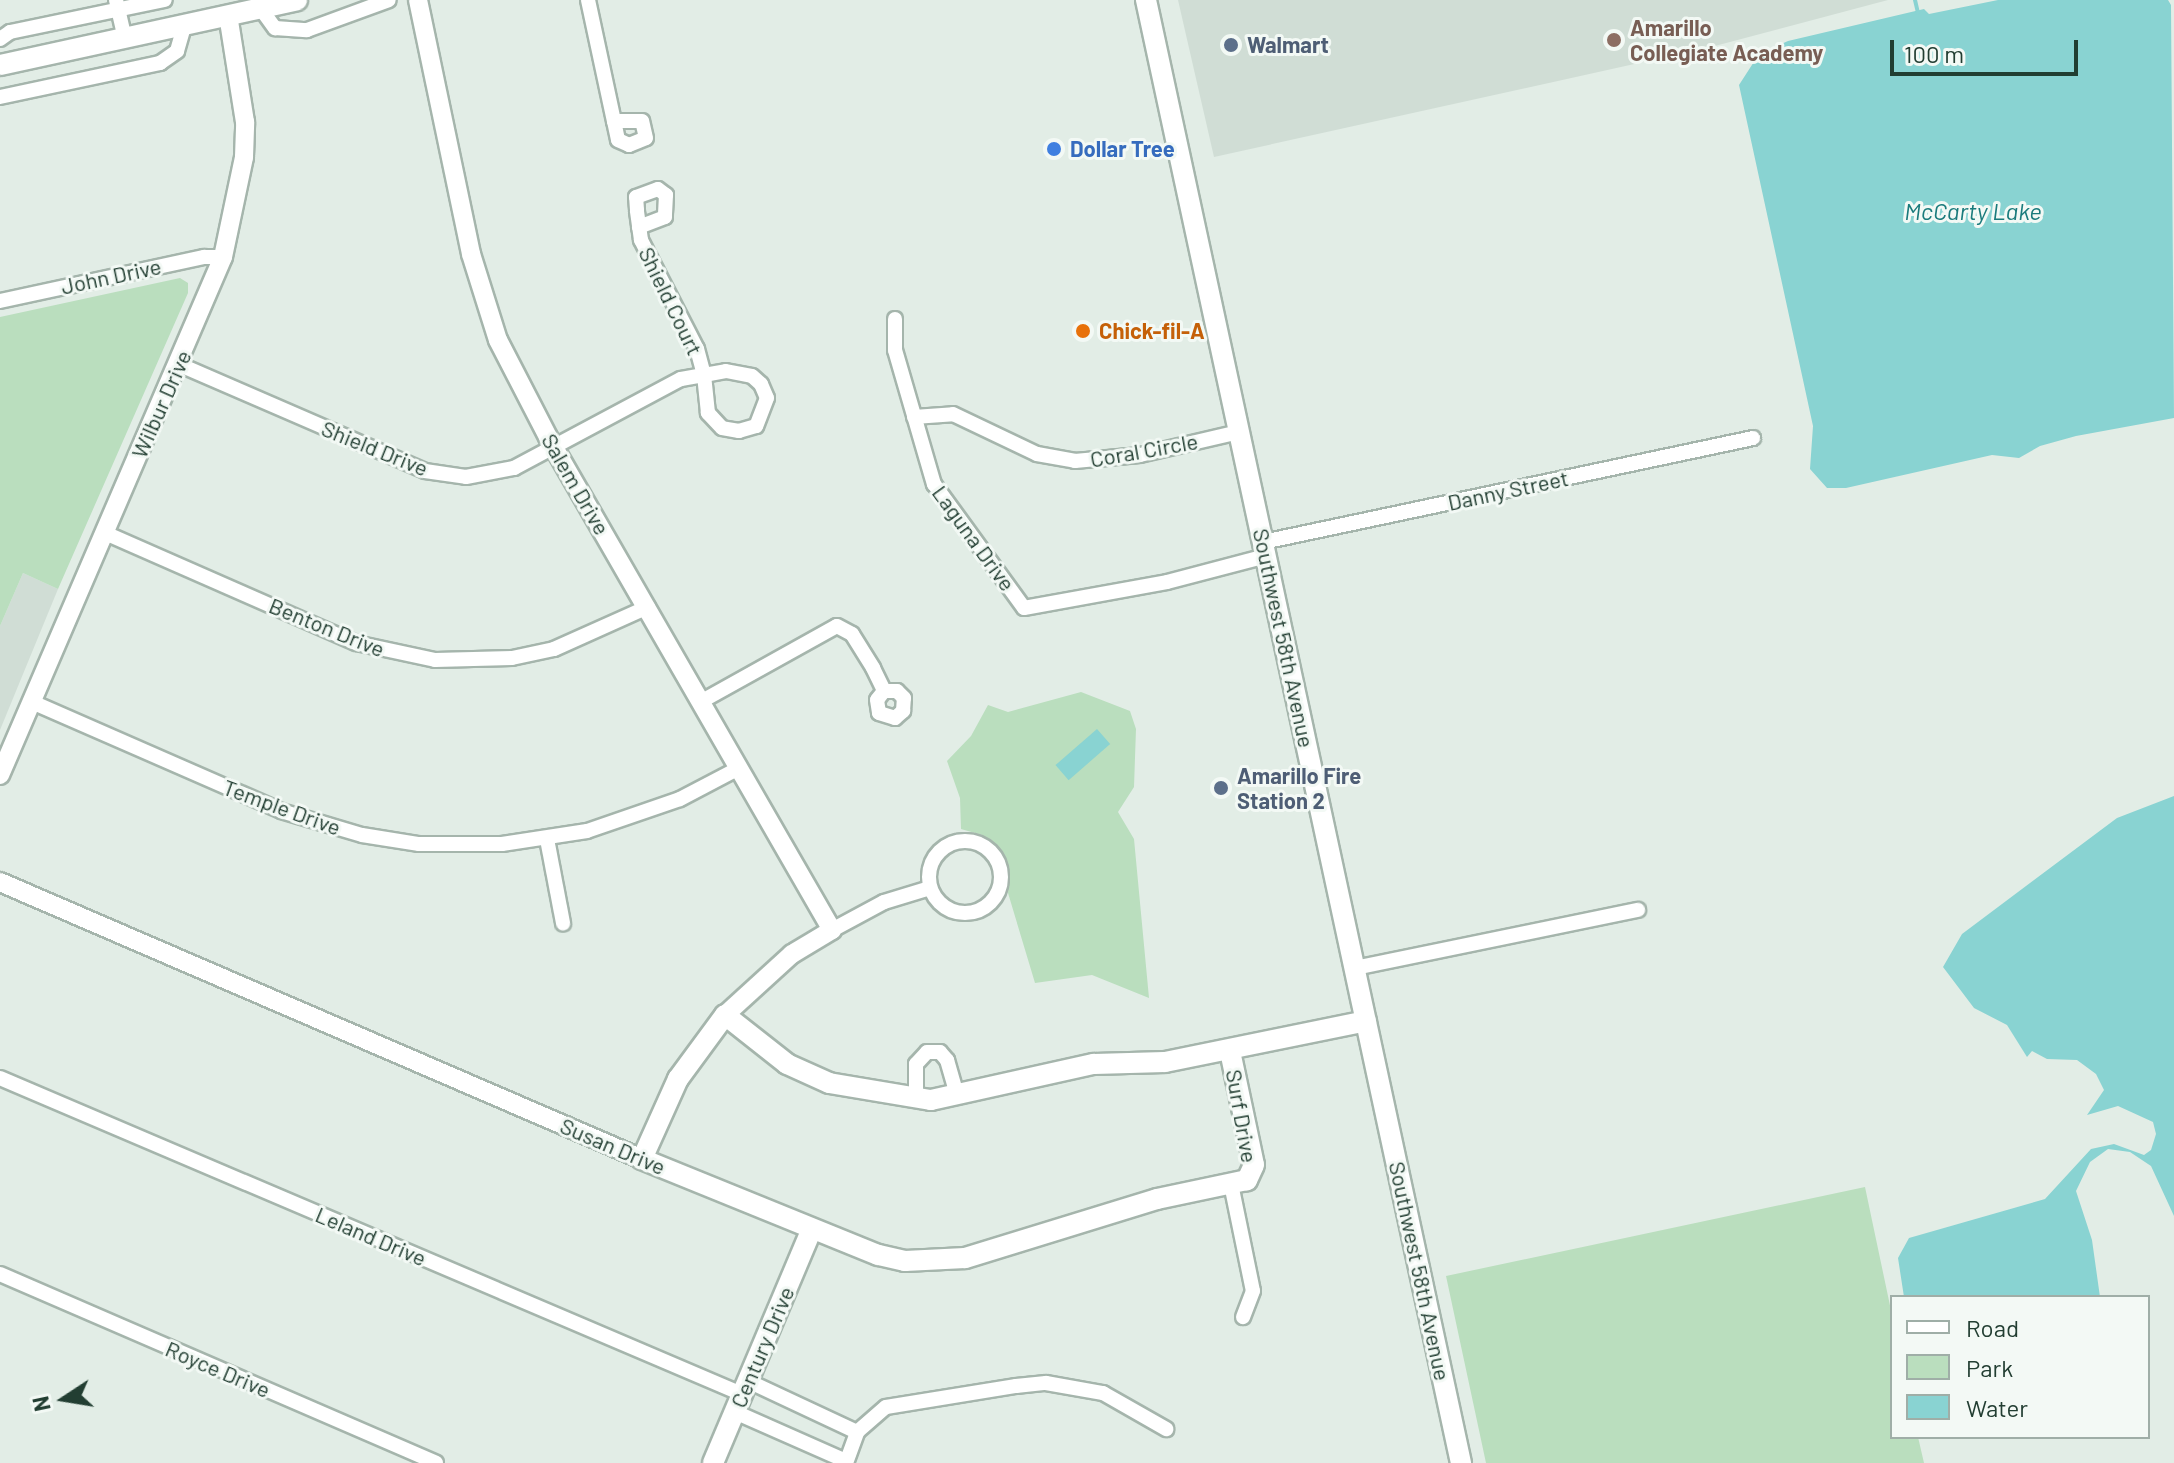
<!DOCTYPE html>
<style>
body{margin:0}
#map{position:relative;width:2174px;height:1463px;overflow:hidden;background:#e2ede6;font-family:Barlow,sans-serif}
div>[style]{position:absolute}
.built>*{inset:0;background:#d0ddd5}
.green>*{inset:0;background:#badebe}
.water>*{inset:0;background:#89d3d2;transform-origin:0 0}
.stream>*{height:4px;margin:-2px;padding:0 2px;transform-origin:2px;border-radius:2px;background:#89d3d2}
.roads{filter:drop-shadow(2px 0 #a5b5ac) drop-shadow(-2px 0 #a5b5ac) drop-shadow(0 2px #a5b5ac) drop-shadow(0 -2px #a5b5ac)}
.minor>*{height:14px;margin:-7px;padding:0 7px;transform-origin:7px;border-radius:7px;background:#fff}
.minor>.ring{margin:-7px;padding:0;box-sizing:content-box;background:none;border:14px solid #fff;border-radius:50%}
.tertiary>*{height:18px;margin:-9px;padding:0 9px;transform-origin:9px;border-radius:9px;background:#fff}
.secondary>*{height:20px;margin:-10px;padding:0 10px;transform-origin:10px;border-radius:10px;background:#fff}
.dots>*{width:22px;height:22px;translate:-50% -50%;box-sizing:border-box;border:4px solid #f3f9f5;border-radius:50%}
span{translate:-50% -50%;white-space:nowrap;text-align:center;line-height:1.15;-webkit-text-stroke:6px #f3f9f5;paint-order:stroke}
.education-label{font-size:22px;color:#785e54;font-weight:700}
.left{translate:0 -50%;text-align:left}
.service-label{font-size:22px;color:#4e5e75;font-weight:700}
.shop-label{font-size:22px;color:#366cbe;font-weight:700}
.street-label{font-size:22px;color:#223e32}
.food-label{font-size:22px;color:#c56008;font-weight:700}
.water-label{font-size:24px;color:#1a7b7c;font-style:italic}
.legend{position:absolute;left:1890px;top:1295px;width:260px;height:144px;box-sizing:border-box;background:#f3f9f5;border:2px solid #9faea7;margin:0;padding:10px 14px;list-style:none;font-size:24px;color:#223e32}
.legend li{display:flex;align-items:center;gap:16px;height:40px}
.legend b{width:40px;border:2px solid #9faea7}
.north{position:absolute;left:24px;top:1359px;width:80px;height:80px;-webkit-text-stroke:6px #f3f9f5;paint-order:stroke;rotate:258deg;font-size:22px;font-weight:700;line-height:32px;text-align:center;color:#223e32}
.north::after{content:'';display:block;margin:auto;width:28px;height:36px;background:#223e32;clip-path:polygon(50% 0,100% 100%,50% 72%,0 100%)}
.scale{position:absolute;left:1890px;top:40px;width:188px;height:36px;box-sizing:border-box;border:4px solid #223e32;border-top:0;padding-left:10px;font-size:24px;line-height:28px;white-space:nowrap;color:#223e32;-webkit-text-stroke:6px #f3f9f5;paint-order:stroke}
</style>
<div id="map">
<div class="built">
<div style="clip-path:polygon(1178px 0,1888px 0,1711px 47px,1214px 157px)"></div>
<div style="clip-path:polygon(23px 573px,58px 589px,0 730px,0 626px)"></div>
</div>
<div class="green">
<div style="clip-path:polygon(180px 278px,188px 283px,188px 293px,58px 589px,23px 573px,0 626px,0 317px)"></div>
<div style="clip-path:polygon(1081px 692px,1130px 711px,1136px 729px,1134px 787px,1118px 812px,1134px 839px,1149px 998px,1092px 975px,1035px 983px,1008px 893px,1009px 872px,1002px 851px,982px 835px,961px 829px,960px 798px,947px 761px,971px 736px,988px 705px,1008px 712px)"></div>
<div style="clip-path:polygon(1865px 1187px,1892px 1315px,1892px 1437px,1918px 1437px,1924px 1463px,1486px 1463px,1446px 1276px)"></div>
</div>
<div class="water">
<div style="clip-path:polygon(1998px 0,2168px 0,2171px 5px,2174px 418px,2076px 436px,2040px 446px,2019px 458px,1992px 455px,1846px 488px,1827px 488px,1810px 469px,1813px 426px,1739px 85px,1759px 54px,1788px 41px,1924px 9px,1929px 14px)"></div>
<div style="left:1097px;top:729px;width:20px;height:55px;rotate:49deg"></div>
<div style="clip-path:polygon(2174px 796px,2174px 1216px,2151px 1166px,2130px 1152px,2108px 1149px,2090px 1162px,2076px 1191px,2092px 1240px,2100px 1297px,1904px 1297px,1898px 1258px,1909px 1238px,2045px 1199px,2091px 1149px,2114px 1144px,2144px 1155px,2151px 1150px,2156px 1134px,2153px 1122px,2118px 1106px,2087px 1115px,2104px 1090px,2096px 1074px,2077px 1060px,2047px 1059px,2032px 1051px,2027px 1057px,2007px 1025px,1974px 1008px,1943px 967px,1962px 934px,2117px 818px)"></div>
</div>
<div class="stream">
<div style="left:1915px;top:0;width:13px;rotate:77deg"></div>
</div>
<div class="roads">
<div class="minor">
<div style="left:116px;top:0;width:39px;rotate:77deg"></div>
<div style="left:588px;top:0;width:124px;rotate:77.9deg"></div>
<div style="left:614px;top:121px;width:19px;rotate:78deg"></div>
<div style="left:618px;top:140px;width:12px;rotate:24deg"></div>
<div style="left:629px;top:145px;width:18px;rotate:-22deg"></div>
<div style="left:646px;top:138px;width:17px;rotate:-103deg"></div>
<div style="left:642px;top:121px;width:28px;rotate:180deg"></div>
<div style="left:261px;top:9px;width:24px;rotate:54deg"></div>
<div style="left:275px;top:28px;width:32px;rotate:4deg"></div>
<div style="left:307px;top:30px;width:87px;rotate:-20.1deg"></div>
<div style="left:0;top:39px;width:12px;rotate:-35deg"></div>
<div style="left:10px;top:32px;width:158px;rotate:-11.7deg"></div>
<div style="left:0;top:97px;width:164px;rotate:-12deg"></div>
<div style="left:160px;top:63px;width:21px;rotate:-35deg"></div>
<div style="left:177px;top:51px;width:26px;rotate:-74deg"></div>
<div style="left:0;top:301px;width:209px;rotate:-12.2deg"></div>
<div style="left:204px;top:257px;width:19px"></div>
<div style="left:895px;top:319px;width:31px;rotate:90deg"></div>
<div style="left:895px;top:350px;width:140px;rotate:73.8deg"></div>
<div style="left:934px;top:484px;width:153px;rotate:54deg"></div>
<div style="left:1024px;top:608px;width:145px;rotate:-10.3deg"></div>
<div style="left:1167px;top:582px;width:102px;rotate:-14.7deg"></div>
<div style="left:178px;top:364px;width:269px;rotate:23.4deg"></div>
<div style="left:425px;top:471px;width:41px;rotate:8.3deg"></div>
<div style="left:466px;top:477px;width:49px;rotate:-10.6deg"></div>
<div style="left:514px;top:468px;width:189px;rotate:-28.1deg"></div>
<div style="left:681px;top:379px;width:23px;rotate:-10deg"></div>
<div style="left:704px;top:375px;width:27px;rotate:-105deg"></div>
<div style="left:697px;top:349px;width:123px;rotate:-117.2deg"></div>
<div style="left:641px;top:240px;width:30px;rotate:-98deg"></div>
<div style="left:637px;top:210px;width:13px;rotate:-94deg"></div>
<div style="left:636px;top:197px;width:23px;rotate:-20deg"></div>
<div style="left:658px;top:189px;width:10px;rotate:37deg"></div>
<div style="left:666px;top:195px;width:22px;rotate:93deg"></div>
<div style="left:665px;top:217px;width:28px;rotate:159deg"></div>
<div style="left:726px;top:371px;width:26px;rotate:11deg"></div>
<div style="left:752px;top:376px;width:12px;rotate:42deg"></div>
<div style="left:761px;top:384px;width:15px;rotate:67deg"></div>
<div style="left:767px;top:398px;width:30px;rotate:111deg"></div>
<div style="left:756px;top:426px;width:18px;rotate:164deg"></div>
<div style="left:739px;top:431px;width:17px;rotate:-170deg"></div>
<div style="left:722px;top:428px;width:21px;rotate:-133deg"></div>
<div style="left:708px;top:413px;width:38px;rotate:-96deg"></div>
<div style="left:704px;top:375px;width:22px;rotate:-10deg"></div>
<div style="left:914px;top:417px;width:39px;rotate:-4deg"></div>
<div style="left:953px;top:414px;width:93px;rotate:25.5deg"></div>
<div style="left:1037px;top:454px;width:39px;rotate:10deg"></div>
<div style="left:1075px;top:461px;width:65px;rotate:-5.3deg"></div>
<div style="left:1140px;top:455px;width:102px;rotate:-13.1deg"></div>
<div style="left:105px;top:533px;width:274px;rotate:23.7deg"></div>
<div style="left:356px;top:643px;width:81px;rotate:12.1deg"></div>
<div style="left:435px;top:660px;width:77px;rotate:-1.5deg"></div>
<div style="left:512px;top:658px;width:43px;rotate:-12.1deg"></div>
<div style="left:554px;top:649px;width:103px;rotate:-24.1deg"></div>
<div style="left:1263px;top:542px;width:501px;rotate:-11.98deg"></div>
<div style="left:702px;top:701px;width:154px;rotate:-29.1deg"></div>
<div style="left:837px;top:626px;width:17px;rotate:28deg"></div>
<div style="left:852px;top:634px;width:40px;rotate:58deg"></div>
<div style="left:873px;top:668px;width:25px;rotate:64deg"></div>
<div style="left:884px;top:691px;width:11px;rotate:128deg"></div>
<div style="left:877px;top:700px;width:13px;rotate:81deg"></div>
<div style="left:879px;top:713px;width:17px;rotate:17deg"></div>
<div style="left:895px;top:718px;width:11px;rotate:-41deg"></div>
<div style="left:903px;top:711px;width:13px;rotate:-86deg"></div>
<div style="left:904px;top:698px;width:10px;rotate:-135deg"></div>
<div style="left:897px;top:691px;width:13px;rotate:180deg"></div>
<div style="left:32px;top:702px;width:272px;rotate:23.6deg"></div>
<div style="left:281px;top:811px;width:84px;rotate:16.5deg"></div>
<div style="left:362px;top:835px;width:58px;rotate:9deg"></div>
<div style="left:419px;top:844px;width:83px"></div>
<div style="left:502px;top:844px;width:86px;rotate:-8.7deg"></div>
<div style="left:587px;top:831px;width:98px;rotate:-19deg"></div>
<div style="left:680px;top:799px;width:67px;rotate:-27.7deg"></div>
<div style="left:547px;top:839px;width:86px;rotate:79.2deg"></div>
<div class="ring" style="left:929px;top:841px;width:58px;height:58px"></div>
<div style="left:832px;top:930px;width:59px;rotate:-28.3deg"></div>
<div style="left:884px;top:902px;width:48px;rotate:-16.9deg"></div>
<div style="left:1355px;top:968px;width:289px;rotate:-11.6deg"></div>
<div style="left:0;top:1078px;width:806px;rotate:23.07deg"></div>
<div style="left:916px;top:1099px;width:35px;rotate:-90deg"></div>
<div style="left:916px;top:1064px;width:16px;rotate:-47deg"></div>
<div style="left:927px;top:1052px;width:13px"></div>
<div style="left:940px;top:1052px;width:11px;rotate:49deg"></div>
<div style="left:947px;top:1060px;width:36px;rotate:74deg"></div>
<div style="left:1231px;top:1184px;width:109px;rotate:78.4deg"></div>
<div style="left:1253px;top:1291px;width:28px;rotate:111deg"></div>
<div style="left:0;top:1274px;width:475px;rotate:23.4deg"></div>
<div style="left:748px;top:1381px;width:120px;rotate:25.1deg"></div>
<div style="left:735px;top:1412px;width:121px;rotate:23.8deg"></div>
<div style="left:846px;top:1463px;width:33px;rotate:-70deg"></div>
<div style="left:857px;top:1432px;width:38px;rotate:-41deg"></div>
<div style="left:886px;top:1407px;width:132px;rotate:-9.2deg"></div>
<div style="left:1016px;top:1386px;width:30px;rotate:-6deg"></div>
<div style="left:1046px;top:1383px;width:58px;rotate:10deg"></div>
<div style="left:1103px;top:1393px;width:73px;rotate:29.7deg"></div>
</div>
<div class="tertiary">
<div style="left:418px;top:0;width:259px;rotate:78.2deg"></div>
<div style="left:471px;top:254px;width:90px;rotate:72.6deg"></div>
<div style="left:498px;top:340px;width:109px;rotate:62.7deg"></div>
<div style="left:548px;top:437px;width:569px;rotate:60.06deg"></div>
<div style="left:832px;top:930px;width:47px;rotate:149deg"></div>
<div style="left:792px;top:954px;width:91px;rotate:137.7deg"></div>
<div style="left:0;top:775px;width:564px;rotate:-66.71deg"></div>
<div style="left:223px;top:257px;width:102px;rotate:-78.1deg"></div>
<div style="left:244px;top:157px;width:35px;rotate:-88deg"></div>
<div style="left:245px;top:122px;width:108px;rotate:-99deg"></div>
<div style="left:0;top:882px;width:699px;rotate:23.34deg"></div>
</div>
<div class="secondary">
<div style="left:1146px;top:0;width:1497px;rotate:77.85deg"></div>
<div style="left:0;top:65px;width:304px;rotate:-12.3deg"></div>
<div style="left:1230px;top:1051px;width:116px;rotate:78.1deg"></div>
<div style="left:1254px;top:1165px;width:17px;rotate:115deg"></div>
<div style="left:1247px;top:1180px;width:92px;rotate:168.1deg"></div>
<div style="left:1157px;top:1199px;width:201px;rotate:162.9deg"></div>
<div style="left:965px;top:1258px;width:60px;rotate:177.1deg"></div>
<div style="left:905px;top:1261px;width:28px;rotate:-167deg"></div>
<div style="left:878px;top:1255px;width:255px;rotate:-157.9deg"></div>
<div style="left:642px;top:1159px;width:88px;rotate:-65.8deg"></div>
<div style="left:678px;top:1079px;width:79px;rotate:-53.7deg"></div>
<div style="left:725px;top:1015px;width:79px;rotate:38.3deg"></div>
<div style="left:787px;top:1064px;width:46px;rotate:24.3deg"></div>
<div style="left:829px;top:1083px;width:103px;rotate:9.5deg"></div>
<div style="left:931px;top:1100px;width:167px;rotate:-12.5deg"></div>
<div style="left:1094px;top:1064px;width:71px;rotate:-1.6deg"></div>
<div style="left:1165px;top:1062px;width:205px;rotate:-11.5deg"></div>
<div style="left:713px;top:1463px;width:252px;rotate:-67.1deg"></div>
</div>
</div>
<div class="dots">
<div style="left:1614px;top:40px;background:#8d6e63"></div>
<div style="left:1231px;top:45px;background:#5c6f8a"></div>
<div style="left:1054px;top:149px;background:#3f7fe0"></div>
<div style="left:1083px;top:331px;background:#e8710a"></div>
<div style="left:1221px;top:788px;background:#5c6f8a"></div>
</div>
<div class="education-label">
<span class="left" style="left:1630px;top:40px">Amarillo<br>Collegiate Academy</span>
</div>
<div class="service-label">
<span class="left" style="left:1247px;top:45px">Walmart</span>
<span class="left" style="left:1237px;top:788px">Amarillo Fire<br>Station 2</span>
</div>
<div class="shop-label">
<span class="left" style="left:1070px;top:149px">Dollar Tree</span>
</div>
<div class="street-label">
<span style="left:111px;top:276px;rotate:-12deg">John Drive</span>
<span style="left:671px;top:301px;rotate:64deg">Shield Court</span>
<span style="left:161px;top:404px;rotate:-66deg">Wilbur Drive</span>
<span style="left:375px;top:448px;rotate:22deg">Shield Drive</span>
<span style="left:1144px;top:450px;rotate:-10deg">Coral Circle</span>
<span style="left:576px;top:484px;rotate:60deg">Salem Drive</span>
<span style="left:1508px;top:490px;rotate:-12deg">Danny Street</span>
<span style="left:974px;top:538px;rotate:54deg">Laguna Drive</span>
<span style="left:327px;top:627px;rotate:22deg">Benton Drive</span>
<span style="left:1284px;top:638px;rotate:78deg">Southwest 58th Avenue</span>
<span style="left:282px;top:807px;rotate:20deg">Temple Drive</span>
<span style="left:1242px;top:1116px;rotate:80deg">Surf Drive</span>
<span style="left:613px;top:1146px;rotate:23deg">Susan Drive</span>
<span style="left:371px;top:1236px;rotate:23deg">Leland Drive</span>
<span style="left:1420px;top:1271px;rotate:78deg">Southwest 58th Avenue</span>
<span style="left:762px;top:1347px;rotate:-67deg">Century Drive</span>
<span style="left:218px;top:1369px;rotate:23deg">Royce Drive</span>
</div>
<div class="food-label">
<span class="left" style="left:1099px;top:331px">Chick-fil-A</span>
</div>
<div class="water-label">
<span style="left:1973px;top:211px">McCarty Lake</span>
</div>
<ul class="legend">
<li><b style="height:10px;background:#fff"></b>Road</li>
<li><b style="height:22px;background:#badebe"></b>Park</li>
<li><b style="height:22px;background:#89d3d2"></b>Water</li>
</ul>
<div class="north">N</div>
<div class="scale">100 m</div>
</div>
